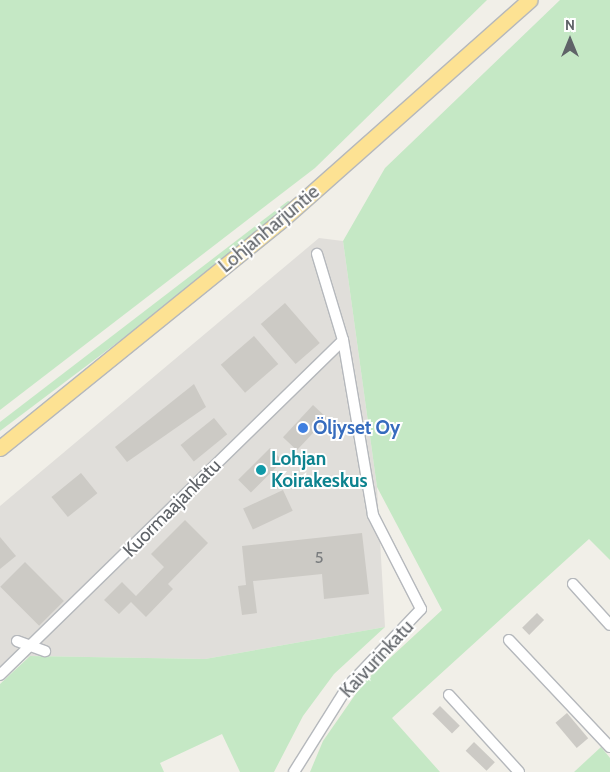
<!DOCTYPE html>
<meta charset="utf-8">
<style>
body{margin:0}
#map{position:relative;width:610px;height:772px;overflow:hidden;background:#f1efe8;font-family:Cabin,sans-serif}
div>[style]{position:absolute}
.industrial>*{inset:0;background:#e0deda}
.green>*{inset:0;background:#c5e8c5}
.building>*{inset:0;background:#cccac5;transform-origin:0 0}
.roads{filter:drop-shadow(1px 0 #b5b8bc) drop-shadow(-1px 0 #b5b8bc) drop-shadow(0 1px #b5b8bc) drop-shadow(0 -1px #b5b8bc)}
.minor>*{height:10px;margin:-5px;padding:0 5px;transform-origin:5px;border-radius:5px;background:#fff}
.highway>*{height:15px;margin:-7.5px;padding:0 7.5px;transform-origin:7.5px;border-radius:7.5px;background:#fde293}
.dots>*{width:14px;height:14px;translate:-50% -50%;box-sizing:border-box;border:2px solid #fff;border-radius:50%}
span{translate:-50% -50%;white-space:nowrap;text-align:center;line-height:1.15;-webkit-text-stroke:4px #fff;paint-order:stroke}
.number-label{font-size:16px;color:#7a7d7f}
.number-label span{-webkit-text-stroke-width:0}
.street-label{font-size:19px;color:#5f6368}
.shop-label{font-size:19px;color:#366cbe;font-weight:700}
.left{translate:0 -50%;text-align:left}
.culture-label{font-size:19px;color:#0d838f;font-weight:700}
.north{position:absolute;left:545px;top:15px;width:50px;height:50px;-webkit-text-stroke:4px #fff;paint-order:stroke;rotate:0deg;font-size:14px;font-weight:700;line-height:20px;text-align:center;color:#5f6368}
.north::after{content:'';display:block;margin:auto;width:18px;height:22px;background:#5f6368;clip-path:polygon(50% 0,100% 100%,50% 72%,0 100%)}
</style>
<div id="map">
<div class="industrial">
<div style="clip-path:polygon(319px 238px,343px 241px,377px 487px,385px 627px,205px 659px,30px 656px,0 675px,0 506px)"></div>
</div>
<div class="green">
<div style="clip-path:polygon(0 0,487px 0,315px 168px,0 410px)"></div>
<div style="clip-path:polygon(560px 0,610px 0,610px 560px,589px 539px,392px 718px,440px 772px,310px 772px,323px 741px,364px 682px,442px 610px,377px 487px,343px 241px,385px 168px)"></div>
<div style="clip-path:polygon(288px 201px,293px 203px,138px 327px,0 431px,0 422px)"></div>
<div style="clip-path:polygon(385px 627px,334px 674px,303px 716px,274px 772px,240px 772px,222px 734px,160px 763px,164px 772px,0 772px,0 684px,30px 656px,205px 659px)"></div>
<div style="clip-path:polygon(601px 747px,610px 758px,610px 772px,574px 772px)"></div>
</div>
<div class="building">
<div style="left:285px;top:303px;width:53px;height:32px;rotate:49deg"></div>
<div style="left:254px;top:336px;width:37px;height:44px;rotate:49deg"></div>
<div style="clip-path:polygon(194px 384px,206px 407px,127px 462px,115px 447px)"></div>
<div style="left:313px;top:405px;width:19px;height:44px;rotate:43deg"></div>
<div style="left:214px;top:418px;width:21px;height:43px;rotate:51deg"></div>
<div style="left:270px;top:448px;width:18px;height:45px;rotate:45deg"></div>
<div style="left:81px;top:473px;width:26px;height:38px;rotate:51deg"></div>
<div style="left:283px;top:490px;width:23px;height:44px;rotate:65deg"></div>
<div style="clip-path:polygon(185px 520px,208px 543px,168px 584px,173px 589px,146px 617px,131px 602px,119px 614px,104px 600px,122px 582px,136px 596px,164px 567px,151px 554px)"></div>
<div style="clip-path:polygon(362px 533px,369px 594px,324px 599px,322px 574px,253px 581px,257px 613px,242px 615px,238px 586px,246px 585px,242px 546px)"></div>
<div style="clip-path:polygon(0 537px,16px 556px,0 569px)"></div>
<div style="left:25px;top:562px;width:55px;height:35px;rotate:45deg"></div>
<div style="left:537px;top:613px;width:10px;height:21px;rotate:45deg"></div>
<div style="left:440px;top:706px;width:28px;height:11px;rotate:45deg"></div>
<div style="left:567px;top:713px;width:33px;height:15px;rotate:50deg"></div>
<div style="left:474px;top:742px;width:29px;height:12px;rotate:44deg"></div>
</div>
<div class="roads">
<div class="minor">
<div style="left:573px;top:584px;width:55px;rotate:47.9deg"></div>
<div style="left:509px;top:640px;width:147px;rotate:46.7deg"></div>
<div style="left:17px;top:641px;width:30px;rotate:20deg"></div>
<div style="left:0;top:675px;width:479px;rotate:-44.3deg"></div>
<div style="left:449px;top:695px;width:104px;rotate:47.7deg"></div>
<div style="left:294px;top:772px;width:102px;rotate:-57.9deg"></div>
<div style="left:348px;top:686px;width:106px;rotate:-46.5deg"></div>
<div style="left:421px;top:609px;width:106px;rotate:-117.1deg"></div>
<div style="left:373px;top:515px;width:178px;rotate:-99.7deg"></div>
<div style="left:343px;top:340px;width:90px;rotate:-106.8deg"></div>
</div>
<div class="highway">
<div style="left:0;top:448px;width:367px;rotate:-39deg"></div>
<div style="left:285px;top:217px;width:327px;rotate:-41.6deg"></div>
</div>
</div>
<div class="dots">
<div style="left:303px;top:428px;background:#3f7fe0"></div>
<div style="left:261px;top:470px;background:#0f9aa8"></div>
</div>
<div class="number-label">
<span style="left:319px;top:558px">5</span>
</div>
<div class="street-label">
<span style="left:269px;top:229px;rotate:-40deg">Lohjanharjuntie</span>
<span style="left:172px;top:508px;rotate:-45deg">Kuormaajankatu</span>
<span style="left:377px;top:659px;rotate:-47deg">Kaivurinkatu</span>
</div>
<div class="shop-label">
<span class="left" style="left:313px;top:428px">Öljyset Oy</span>
</div>
<div class="culture-label">
<span class="left" style="left:271px;top:470px">Lohjan<br>Koirakeskus</span>
</div>
<div class="north">N</div>
</div>
